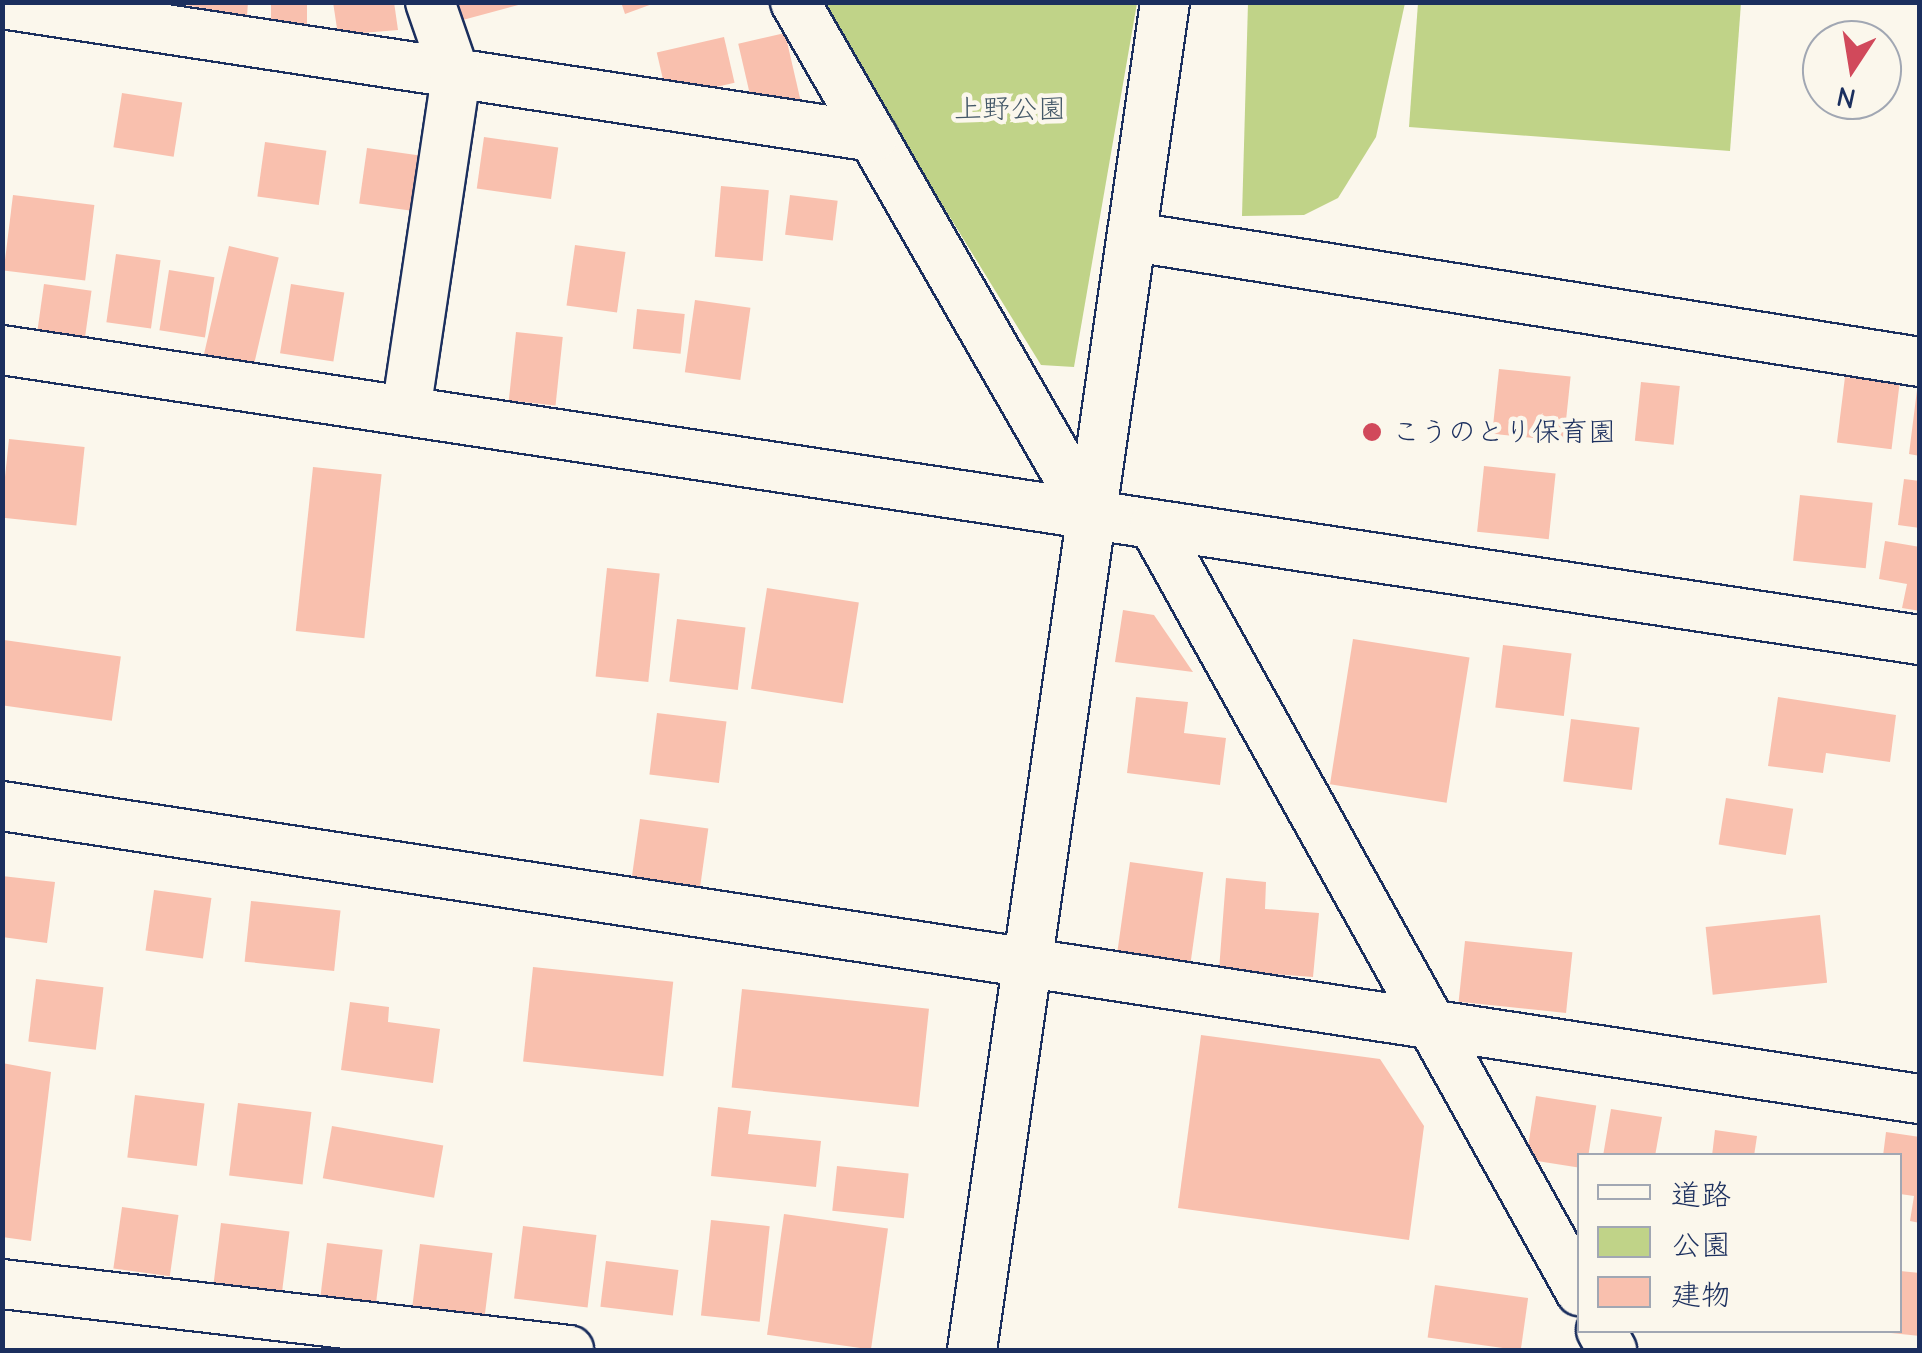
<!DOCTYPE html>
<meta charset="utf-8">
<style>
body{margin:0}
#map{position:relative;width:1922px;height:1353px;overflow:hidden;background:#fbf7ec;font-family:"Comic Neue","Klee One",sans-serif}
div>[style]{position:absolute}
.green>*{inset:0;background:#c0d388}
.building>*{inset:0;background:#f9c0ae;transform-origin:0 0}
.roads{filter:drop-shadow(2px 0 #1b2f5e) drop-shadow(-2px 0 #1b2f5e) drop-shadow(0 2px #1b2f5e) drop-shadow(0 -2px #1b2f5e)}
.minor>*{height:48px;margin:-24px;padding:0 24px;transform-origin:24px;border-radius:24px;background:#fbf7ec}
.dots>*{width:28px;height:28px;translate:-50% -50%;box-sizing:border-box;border:5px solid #fbf7ec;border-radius:50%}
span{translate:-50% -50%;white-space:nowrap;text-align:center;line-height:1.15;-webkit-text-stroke:9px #fbf7ec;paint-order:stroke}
.park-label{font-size:28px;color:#445868}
.poi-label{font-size:28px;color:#1b2f5e}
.left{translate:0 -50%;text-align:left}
.frame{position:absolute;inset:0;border:5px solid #1b2f5e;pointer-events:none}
.legend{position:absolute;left:1577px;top:1153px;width:325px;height:180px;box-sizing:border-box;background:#fbf7ec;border:2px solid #a1a7b3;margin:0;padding:12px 18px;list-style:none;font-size:30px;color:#1b2f5e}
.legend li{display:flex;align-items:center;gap:20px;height:50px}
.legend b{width:50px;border:2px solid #a1a7b3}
.north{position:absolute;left:1802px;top:20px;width:100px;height:100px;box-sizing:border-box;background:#fbf7ec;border:2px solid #a1a7b3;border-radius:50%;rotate:192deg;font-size:28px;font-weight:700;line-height:40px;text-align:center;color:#1b2f5e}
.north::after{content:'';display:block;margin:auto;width:35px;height:45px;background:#d1495b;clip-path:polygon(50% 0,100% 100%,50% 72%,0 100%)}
</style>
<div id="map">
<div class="green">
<div style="clip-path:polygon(818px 3px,1137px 3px,1074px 367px,1041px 365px)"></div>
<div style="clip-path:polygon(1248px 3px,1405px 3px,1376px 137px,1338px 198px,1304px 215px,1242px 216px)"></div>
<div style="clip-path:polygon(1418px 3px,1741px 3px,1730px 151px,1409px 127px)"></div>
</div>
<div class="building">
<div style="clip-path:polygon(168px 2px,248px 2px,247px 16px)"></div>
<div style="left:271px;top:2px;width:36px;height:29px"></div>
<div style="clip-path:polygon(333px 2px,394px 2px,398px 30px,338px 35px)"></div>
<div style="clip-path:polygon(454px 2px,522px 2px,522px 4px,459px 21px)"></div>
<div style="clip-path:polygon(621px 2px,655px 2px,655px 3px,625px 14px)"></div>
<div style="left:785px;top:33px;width:68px;height:48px;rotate:77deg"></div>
<div style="left:724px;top:37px;width:47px;height:69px;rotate:77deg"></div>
<div style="left:122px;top:93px;width:61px;height:55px;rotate:9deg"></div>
<div style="left:484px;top:137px;width:75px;height:52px;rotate:8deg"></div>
<div style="left:265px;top:142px;width:62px;height:55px;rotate:8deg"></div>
<div style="left:367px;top:148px;width:62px;height:56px;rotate:8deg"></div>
<div style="left:721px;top:186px;width:48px;height:71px;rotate:5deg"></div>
<div style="left:13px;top:195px;width:82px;height:76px;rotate:7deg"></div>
<div style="left:790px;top:195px;width:48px;height:40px;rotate:7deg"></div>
<div style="left:575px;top:245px;width:51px;height:61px;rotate:8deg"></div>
<div style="left:229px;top:246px;width:51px;height:122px;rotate:13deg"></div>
<div style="left:116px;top:254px;width:45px;height:69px;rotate:8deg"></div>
<div style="left:169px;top:270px;width:46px;height:61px;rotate:9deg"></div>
<div style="left:44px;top:284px;width:48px;height:53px;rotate:8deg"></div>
<div style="left:291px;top:284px;width:54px;height:70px;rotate:9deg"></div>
<div style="left:695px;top:300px;width:56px;height:73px;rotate:8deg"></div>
<div style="left:637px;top:309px;width:48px;height:40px;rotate:6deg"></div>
<div style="left:516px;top:332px;width:47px;height:69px;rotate:6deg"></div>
<div style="left:1499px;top:369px;width:72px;height:65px;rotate:6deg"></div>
<div style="left:1845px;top:377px;width:55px;height:66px;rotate:7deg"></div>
<div style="left:1641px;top:382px;width:39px;height:59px;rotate:6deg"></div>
<div style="clip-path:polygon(1917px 390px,1920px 390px,1920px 456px,1909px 454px)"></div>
<div style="left:9px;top:439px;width:76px;height:79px;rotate:6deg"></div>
<div style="left:1484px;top:466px;width:72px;height:66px;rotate:6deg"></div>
<div style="left:313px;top:467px;width:69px;height:165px;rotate:6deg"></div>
<div style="clip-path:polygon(1904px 479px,1920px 481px,1920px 528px,1898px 525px)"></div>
<div style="left:1800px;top:495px;width:73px;height:66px;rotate:6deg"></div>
<div style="clip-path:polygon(1885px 541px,1920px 547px,1920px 611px,1902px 608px,1907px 584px,1879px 579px)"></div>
<div style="left:607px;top:568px;width:53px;height:109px;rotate:6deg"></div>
<div style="left:767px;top:588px;width:93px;height:102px;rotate:9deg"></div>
<div style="clip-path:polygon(1123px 610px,1154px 615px,1193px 672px,1115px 662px)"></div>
<div style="left:677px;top:619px;width:69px;height:63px;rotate:7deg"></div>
<div style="left:1353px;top:639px;width:118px;height:147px;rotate:9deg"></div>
<div style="left:4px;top:640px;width:118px;height:65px;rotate:8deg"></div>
<div style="left:1503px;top:645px;width:69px;height:63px;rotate:7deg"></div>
<div style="clip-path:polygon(1136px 697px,1188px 702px,1184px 733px,1226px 738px,1220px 785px,1127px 773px)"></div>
<div style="clip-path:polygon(1778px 697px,1896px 715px,1890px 762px,1826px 753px,1823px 773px,1768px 766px)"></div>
<div style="left:657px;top:713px;width:70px;height:62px;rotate:7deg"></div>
<div style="left:1571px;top:719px;width:69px;height:63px;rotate:7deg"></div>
<div style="left:1726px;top:798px;width:68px;height:47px;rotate:9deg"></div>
<div style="left:640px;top:819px;width:69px;height:63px;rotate:8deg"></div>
<div style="left:1130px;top:862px;width:74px;height:96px;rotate:8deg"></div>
<div style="clip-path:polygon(2px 876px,55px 882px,47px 943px,2px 937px)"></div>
<div style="clip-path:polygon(1226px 878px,1266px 882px,1265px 909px,1319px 913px,1313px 977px,1219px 970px)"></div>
<div style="left:154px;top:890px;width:58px;height:61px;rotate:8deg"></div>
<div style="left:251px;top:901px;width:90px;height:61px;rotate:6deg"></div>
<div style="left:1820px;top:915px;width:68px;height:115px;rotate:84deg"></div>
<div style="left:1465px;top:941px;width:108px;height:61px;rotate:6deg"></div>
<div style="left:533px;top:967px;width:141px;height:95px;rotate:6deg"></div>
<div style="left:36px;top:979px;width:68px;height:63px;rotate:7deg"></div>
<div style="left:742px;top:989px;width:188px;height:99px;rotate:6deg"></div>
<div style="clip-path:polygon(350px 1002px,389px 1007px,388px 1022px,440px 1029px,433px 1083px,341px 1070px)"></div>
<div style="clip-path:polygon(1201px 1035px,1380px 1059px,1424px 1126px,1409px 1240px,1178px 1208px)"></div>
<div style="clip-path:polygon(2px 1063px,51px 1072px,31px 1241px,2px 1237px)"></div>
<div style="left:135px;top:1095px;width:70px;height:63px;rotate:7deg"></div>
<div style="left:1536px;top:1096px;width:61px;height:64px;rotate:9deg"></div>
<div style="left:238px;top:1103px;width:74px;height:73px;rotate:7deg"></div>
<div style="clip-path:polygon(718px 1107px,751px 1111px,748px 1134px,821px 1141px,816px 1187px,711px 1176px)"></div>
<div style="clip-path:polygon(1611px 1109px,1662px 1117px,1655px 1156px,1603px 1156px)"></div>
<div style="left:332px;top:1126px;width:113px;height:53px;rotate:10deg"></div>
<div style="clip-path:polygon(1715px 1130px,1757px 1136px,1754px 1156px,1712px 1156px)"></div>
<div style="clip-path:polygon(1886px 1132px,1920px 1137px,1920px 1223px,1910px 1221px,1914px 1196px,1900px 1194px,1900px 1156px,1883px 1156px)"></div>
<div style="left:837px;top:1166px;width:72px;height:45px;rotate:6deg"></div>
<div style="left:122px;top:1207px;width:57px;height:62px;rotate:8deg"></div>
<div style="left:784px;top:1214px;width:105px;height:122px;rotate:8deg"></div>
<div style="left:711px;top:1220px;width:59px;height:96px;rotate:6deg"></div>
<div style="left:221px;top:1223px;width:69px;height:63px;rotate:7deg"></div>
<div style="left:523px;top:1226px;width:74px;height:73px;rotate:7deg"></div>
<div style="left:327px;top:1243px;width:56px;height:62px;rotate:7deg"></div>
<div style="left:420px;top:1244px;width:73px;height:74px;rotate:7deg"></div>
<div style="left:606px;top:1261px;width:73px;height:46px;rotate:7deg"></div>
<div style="clip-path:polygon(1900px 1271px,1920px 1273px,1920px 1336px,1891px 1333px,1900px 1330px)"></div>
<div style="left:1435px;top:1285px;width:94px;height:53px;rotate:8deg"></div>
</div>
<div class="roads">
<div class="minor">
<div style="left:795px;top:2px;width:595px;rotate:60.08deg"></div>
<div style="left:2px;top:4px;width:881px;rotate:8.68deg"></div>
<div style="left:1134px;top:237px;width:796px;rotate:9.04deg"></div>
<div style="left:2px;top:350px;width:1940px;rotate:8.6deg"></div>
<div style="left:406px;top:411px;width:338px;rotate:-81.5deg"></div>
<div style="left:456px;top:77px;width:79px;rotate:-109.1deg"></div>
<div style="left:1154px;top:526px;width:876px;rotate:60.89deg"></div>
<div style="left:2px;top:806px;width:1940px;rotate:8.69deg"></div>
<div style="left:2px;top:1284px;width:571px;rotate:6.64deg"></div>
<div style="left:1601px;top:1330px;width:23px;rotate:61deg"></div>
<div style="left:972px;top:1350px;width:1362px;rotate:-81.85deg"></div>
</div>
</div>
<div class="dots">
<div style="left:1372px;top:432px;background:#d1495b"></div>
</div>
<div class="park-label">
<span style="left:1010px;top:109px">上野公園</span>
</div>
<div class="poi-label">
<span class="left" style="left:1392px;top:432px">こうのとり保育園</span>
</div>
<div class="frame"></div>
<ul class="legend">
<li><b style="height:12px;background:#fbf7ec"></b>道路</li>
<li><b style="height:28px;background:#c0d388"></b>公園</li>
<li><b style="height:28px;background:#f9c0ae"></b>建物</li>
</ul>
<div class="north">N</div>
</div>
